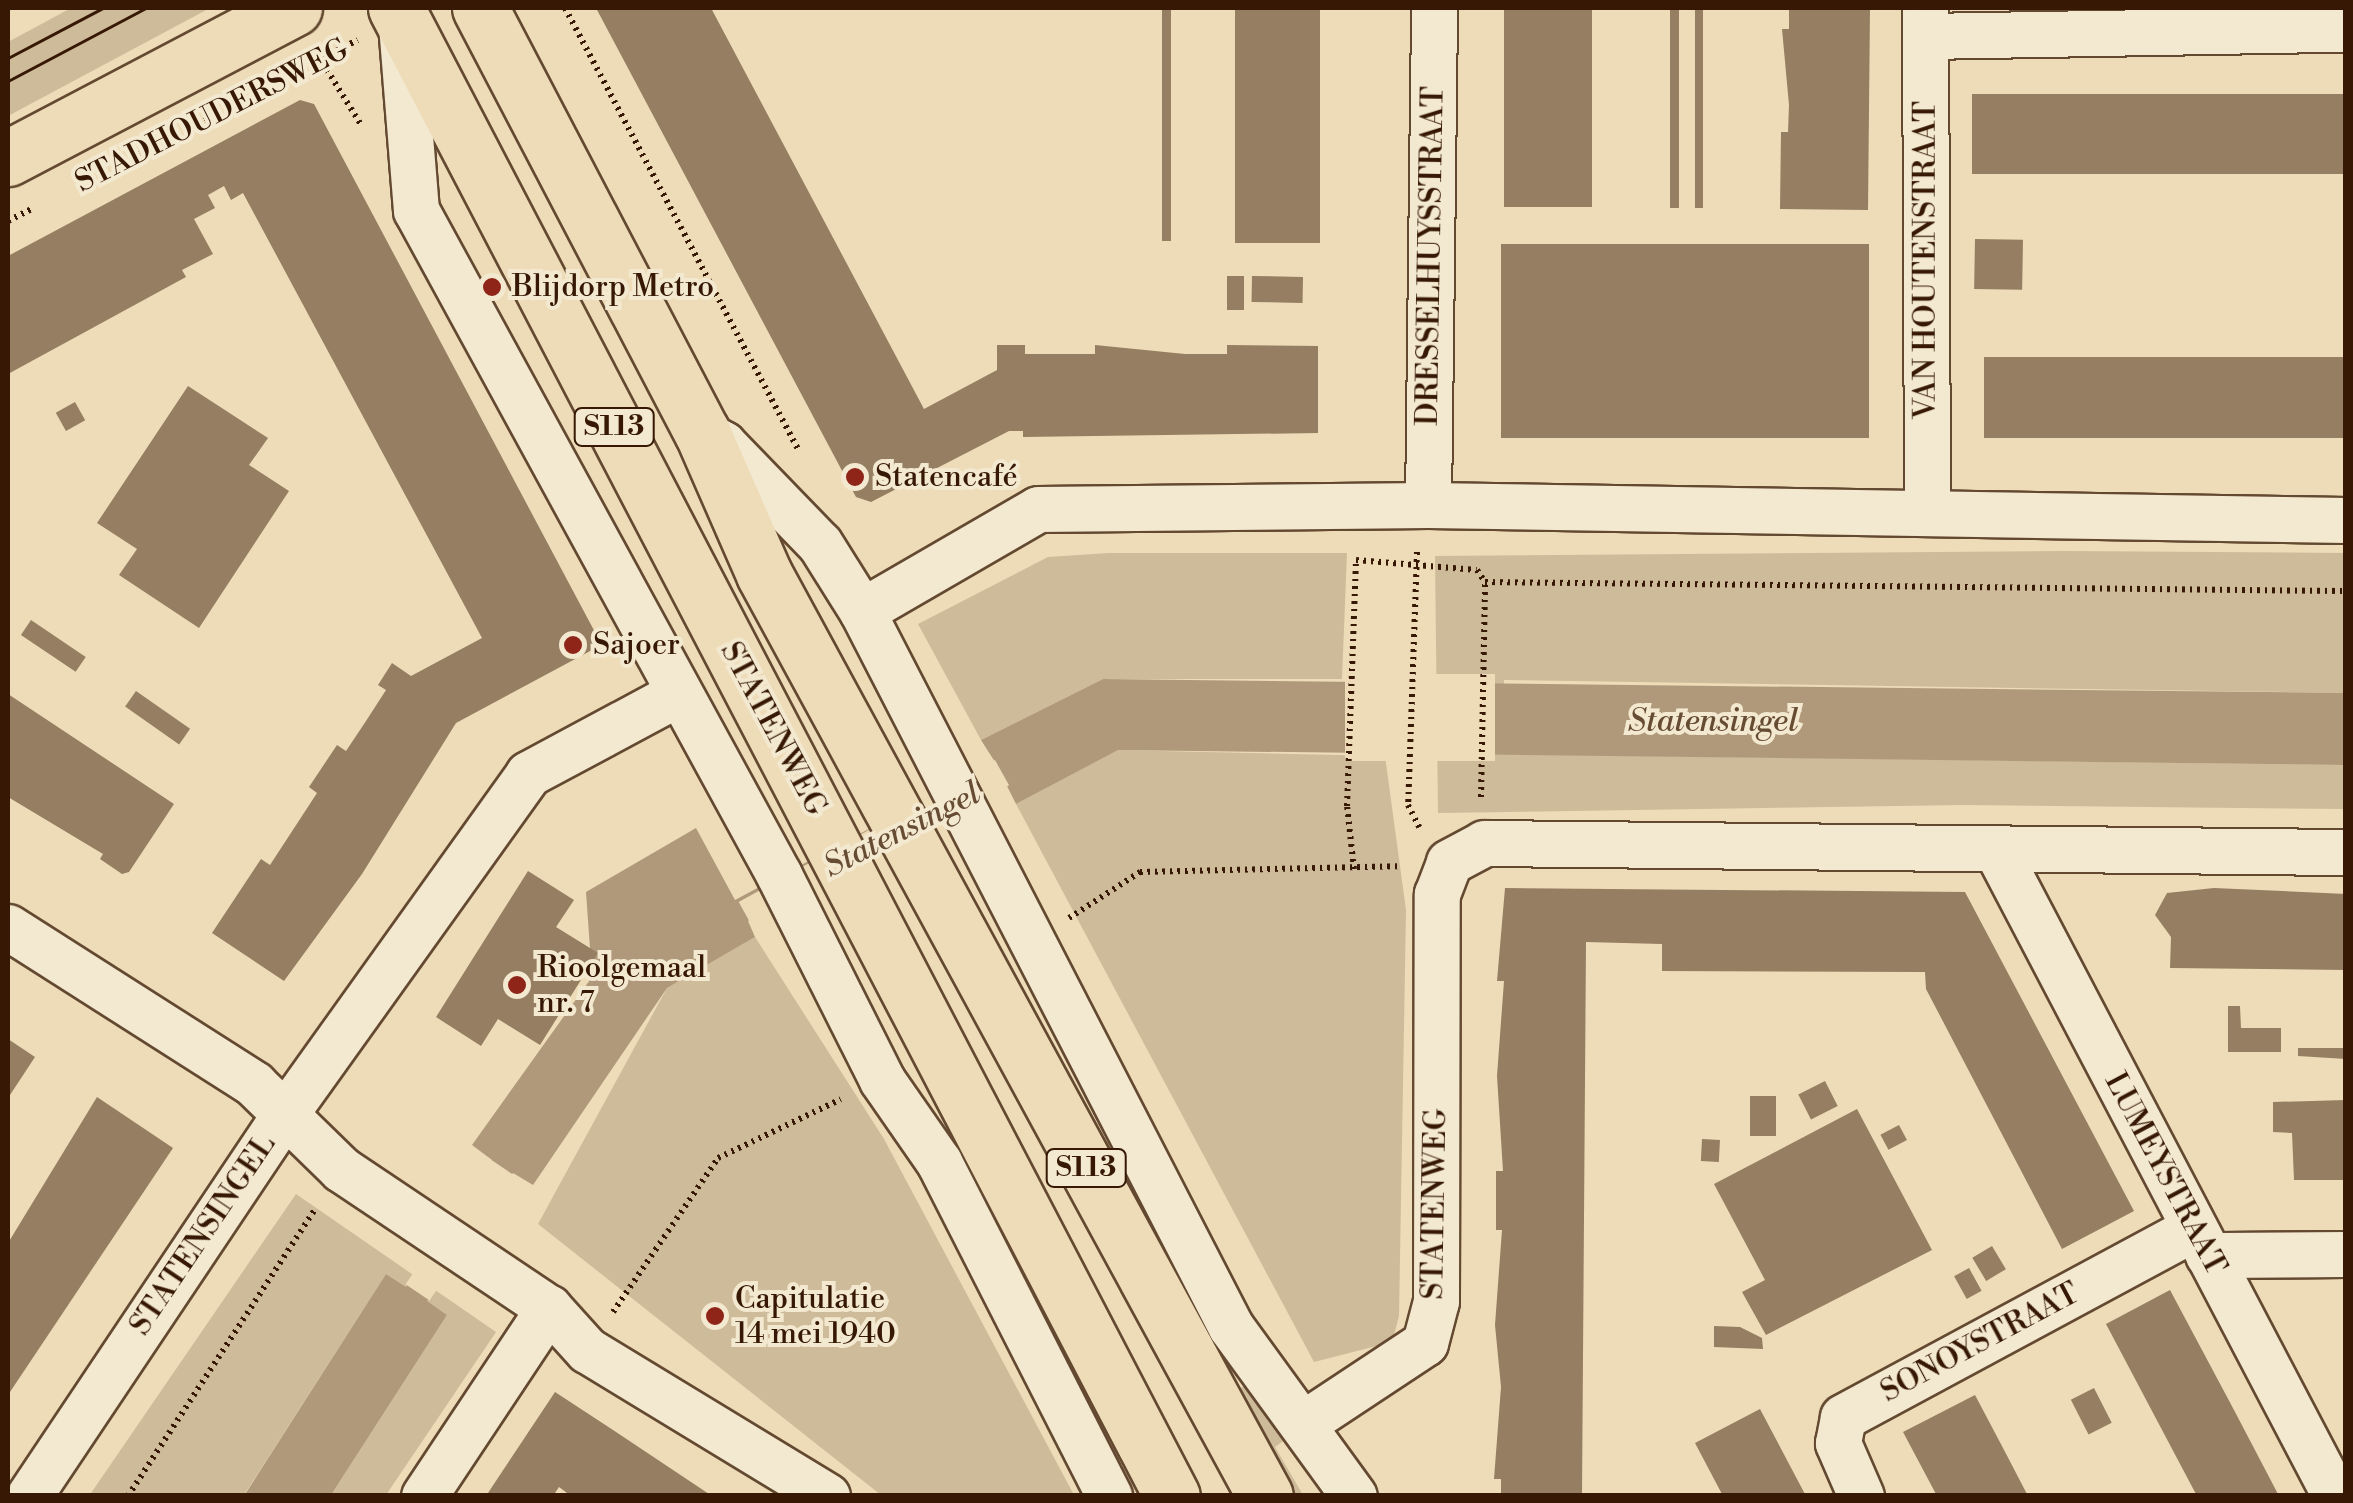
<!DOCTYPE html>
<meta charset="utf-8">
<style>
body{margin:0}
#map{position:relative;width:2353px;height:1503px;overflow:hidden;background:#eddcb7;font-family:"Libre Bodoni",serif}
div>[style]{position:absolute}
.green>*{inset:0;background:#cebb99}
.water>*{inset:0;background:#af997a}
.pier>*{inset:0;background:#eddcb7;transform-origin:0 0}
.building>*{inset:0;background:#957e61;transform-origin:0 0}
.path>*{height:6px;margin-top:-3px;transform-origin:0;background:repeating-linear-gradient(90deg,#361804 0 2.5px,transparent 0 7.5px)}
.roads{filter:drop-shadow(2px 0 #644931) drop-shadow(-2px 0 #644931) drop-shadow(0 2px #644931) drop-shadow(0 -2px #644931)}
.street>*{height:45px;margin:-22.5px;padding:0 22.5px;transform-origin:22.5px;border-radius:22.5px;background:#f3e8d0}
.primary>*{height:55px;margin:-27.5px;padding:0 27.5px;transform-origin:27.5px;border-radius:27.5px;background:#eddcb7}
.tram>*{height:2.5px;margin:-1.25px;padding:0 1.25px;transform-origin:1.25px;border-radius:1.25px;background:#361804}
.dots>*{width:28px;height:28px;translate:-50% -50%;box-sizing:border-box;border:5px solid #f3e8d0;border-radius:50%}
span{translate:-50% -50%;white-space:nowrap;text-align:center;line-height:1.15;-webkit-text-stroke:8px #f3e8d0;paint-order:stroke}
.shield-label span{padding:2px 8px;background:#f3e8d0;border:2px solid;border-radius:8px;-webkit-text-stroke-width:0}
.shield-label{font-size:28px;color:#361804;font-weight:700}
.street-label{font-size:30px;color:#361804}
.poi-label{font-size:30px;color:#361804}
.left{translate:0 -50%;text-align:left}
.water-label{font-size:32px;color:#664c33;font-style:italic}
.frame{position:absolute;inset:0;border:10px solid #361804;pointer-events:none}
</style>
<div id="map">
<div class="green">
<div style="clip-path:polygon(71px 8px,210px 8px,8px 116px,8px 42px)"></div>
<div style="clip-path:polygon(2064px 551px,2345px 553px,2345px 693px,1504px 680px,1500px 754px,2345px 765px,2345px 809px,1964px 805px,1438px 813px,1435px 556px)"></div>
<div style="clip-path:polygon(1109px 553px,1347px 553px,1342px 679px,1103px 679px,981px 740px,918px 624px,1048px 557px)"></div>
<div style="clip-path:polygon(1117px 750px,1385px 756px,1406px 910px,1399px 1316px,1392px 1342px,1314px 1362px,1016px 804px)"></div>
<div style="clip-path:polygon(755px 937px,884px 1139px,1074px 1495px,881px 1495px,538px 1224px,667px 988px)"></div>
<div style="clip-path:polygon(296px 1194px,496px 1332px,386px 1495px,331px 1495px,447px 1315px,386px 1274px,244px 1495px,89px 1496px)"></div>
<div style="clip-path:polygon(1248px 1384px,1290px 1436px,1275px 1447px,1303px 1495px,1278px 1495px,1226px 1396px)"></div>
</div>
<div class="water">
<div style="clip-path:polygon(1103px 679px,2345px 693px,2345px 765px,1118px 750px,1016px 804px,1006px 784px,748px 921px,755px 937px,667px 988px,533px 1185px,513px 1173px,427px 1301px,447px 1315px,331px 1495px,244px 1496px,386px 1274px,406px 1287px,492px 1160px,472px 1145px,592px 977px,586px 892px,696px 828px,735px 900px,995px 762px,981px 740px)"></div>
</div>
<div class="pier">
<div style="left:1345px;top:674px;width:150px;height:87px"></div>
<div style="left:995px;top:760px;width:29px;height:293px;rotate:61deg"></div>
<div style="left:490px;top:1159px;width:29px;height:151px;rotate:34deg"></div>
</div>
<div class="building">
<div style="clip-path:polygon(596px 8px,711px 8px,924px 409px,997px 370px,997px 345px,1025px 345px,1025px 354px,1095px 354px,1095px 345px,1185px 354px,1227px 354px,1227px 345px,1318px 346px,1318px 433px,1023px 437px,1023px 431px,1009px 431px,871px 502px,856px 497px)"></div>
<div style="left:1162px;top:8px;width:9px;height:233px"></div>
<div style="left:1235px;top:8px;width:85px;height:235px"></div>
<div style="left:1504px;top:8px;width:88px;height:199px"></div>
<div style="left:1670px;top:8px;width:9px;height:200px"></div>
<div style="left:1695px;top:8px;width:8px;height:200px"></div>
<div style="clip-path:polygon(1789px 8px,1870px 8px,1868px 210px,1780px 209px,1781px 132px,1788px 132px,1789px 105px,1782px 29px,1789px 29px)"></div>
<div style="left:1972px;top:94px;width:374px;height:80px"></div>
<div style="clip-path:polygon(300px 100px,314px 104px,597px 636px,592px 650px,456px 723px,362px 874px,284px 981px,212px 933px,261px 859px,270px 865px,317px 793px,309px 787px,337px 745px,346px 751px,366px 721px,386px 690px,378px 685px,392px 663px,411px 676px,482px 638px,243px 193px,231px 200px,224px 186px,208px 195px,215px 208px,194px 219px,213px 254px,182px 270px,186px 277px,8px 374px,8px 256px)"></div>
<div style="left:1975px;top:239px;width:48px;height:50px;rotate:1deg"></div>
<div style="left:1501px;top:244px;width:368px;height:194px"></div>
<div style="left:1227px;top:276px;width:17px;height:34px"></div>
<div style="left:1252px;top:276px;width:51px;height:26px;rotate:1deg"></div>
<div style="left:1984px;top:357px;width:362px;height:81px"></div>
<div style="clip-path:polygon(188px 386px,268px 438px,249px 465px,289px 491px,199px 628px,119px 575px,137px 549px,97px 523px)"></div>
<div style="left:75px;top:402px;width:21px;height:22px;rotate:61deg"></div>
<div style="left:31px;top:620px;width:66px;height:18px;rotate:34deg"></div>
<div style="left:136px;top:691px;width:66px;height:19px;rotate:35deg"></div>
<div style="clip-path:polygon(8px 694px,174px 804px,129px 872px,122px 874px,100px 859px,103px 854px,8px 797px)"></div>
<div style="clip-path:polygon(528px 871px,574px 900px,556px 927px,598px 953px,540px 1045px,498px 1019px,481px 1046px,436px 1017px)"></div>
<div style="clip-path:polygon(1505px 888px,1965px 892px,2134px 1211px,2062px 1249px,1926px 989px,1925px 972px,1662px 971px,1662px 944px,1586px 942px,1582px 1496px,1501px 1496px,1501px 1479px,1494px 1479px,1501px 1387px,1495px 1325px,1502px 1230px,1496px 1230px,1496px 1171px,1503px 1171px,1497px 1076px,1504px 981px,1497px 981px)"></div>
<div style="clip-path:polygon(2214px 888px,2346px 894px,2346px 970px,2170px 968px,2171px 937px,2155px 915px,2167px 893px)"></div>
<div style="clip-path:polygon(2228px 1006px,2240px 1006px,2241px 1028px,2281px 1028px,2281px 1052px,2228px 1052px)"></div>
<div style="clip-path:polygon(8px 1039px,35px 1057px,8px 1098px)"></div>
<div style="clip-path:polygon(2298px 1048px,2346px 1048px,2346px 1059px,2298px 1056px)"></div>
<div style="left:1825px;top:1081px;width:28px;height:30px;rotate:63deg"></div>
<div style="left:1750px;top:1096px;width:26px;height:40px"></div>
<div style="clip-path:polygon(97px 1097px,173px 1148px,8px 1395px,8px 1243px)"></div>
<div style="clip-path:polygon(2346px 1100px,2346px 1180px,2294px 1180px,2292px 1133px,2273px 1132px,2273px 1102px)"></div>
<div style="clip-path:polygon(1857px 1109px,1932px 1250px,1766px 1335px,1742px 1292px,1765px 1280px,1714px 1184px)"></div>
<div style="left:1899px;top:1125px;width:17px;height:21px;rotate:62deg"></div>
<div style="left:1702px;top:1139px;width:18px;height:22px;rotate:3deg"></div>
<div style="left:1992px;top:1246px;width:27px;height:23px;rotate:59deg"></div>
<div style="left:1969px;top:1268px;width:26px;height:17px;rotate:61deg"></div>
<div style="clip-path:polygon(2170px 1290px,2234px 1410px,2279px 1496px,2197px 1496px,2170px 1445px,2106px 1324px)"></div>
<div style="clip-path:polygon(1714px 1326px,1740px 1327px,1762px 1338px,1763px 1349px,1714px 1347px)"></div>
<div style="left:2094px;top:1388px;width:39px;height:26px;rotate:63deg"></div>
<div style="clip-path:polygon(555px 1392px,610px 1428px,712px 1496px,571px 1496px,559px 1487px,553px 1496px,486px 1496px)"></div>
<div style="clip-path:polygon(1975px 1395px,2003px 1448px,2028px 1496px,1937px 1496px,1903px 1432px)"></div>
<div style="clip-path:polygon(1760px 1409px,1788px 1462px,1806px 1496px,1723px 1496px,1695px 1443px)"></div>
</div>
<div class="path">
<div style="left:565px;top:8px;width:501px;rotate:62.16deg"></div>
<div style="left:319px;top:57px;width:78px;rotate:58.2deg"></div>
<div style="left:124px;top:161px;width:263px;rotate:-27.4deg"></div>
<div style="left:8px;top:221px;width:28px;rotate:-27deg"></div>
<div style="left:1417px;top:552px;width:253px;rotate:92deg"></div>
<div style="left:1408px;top:805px;width:25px;rotate:63deg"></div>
<div style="left:1356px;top:560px;width:121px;rotate:4.7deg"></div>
<div style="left:1477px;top:570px;width:14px;rotate:56deg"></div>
<div style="left:1485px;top:582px;width:861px;rotate:0.6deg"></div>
<div style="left:1481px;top:797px;width:215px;rotate:-88.9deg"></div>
<div style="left:1354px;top:869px;width:63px;rotate:-96.3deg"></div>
<div style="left:1347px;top:806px;width:244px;rotate:-87.9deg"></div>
<div style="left:1069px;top:918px;width:85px;rotate:-32.9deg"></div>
<div style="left:1140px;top:872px;width:258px;rotate:-1.3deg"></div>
<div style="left:613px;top:1312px;width:186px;rotate:-55.7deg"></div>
<div style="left:718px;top:1158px;width:136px;rotate:-25.6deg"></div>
<div style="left:128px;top:1496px;width:344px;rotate:-56.9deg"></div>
</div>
<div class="roads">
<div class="street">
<div style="left:1925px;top:8px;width:505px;rotate:89.77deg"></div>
<div style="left:401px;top:24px;width:187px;rotate:85.4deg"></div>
<div style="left:416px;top:210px;width:758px;rotate:61.37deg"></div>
<div style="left:779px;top:875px;width:229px;rotate:63.3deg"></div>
<div style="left:882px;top:1080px;width:100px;rotate:55.2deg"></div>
<div style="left:939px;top:1162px;width:375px;rotate:63deg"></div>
<div style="left:1925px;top:36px;width:421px;rotate:-1deg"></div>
<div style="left:705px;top:434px;width:21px;rotate:29deg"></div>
<div style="left:723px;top:444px;width:139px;rotate:45.9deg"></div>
<div style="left:820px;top:544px;width:79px;rotate:57.9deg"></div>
<div style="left:862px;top:611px;width:805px;rotate:62.74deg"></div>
<div style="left:1231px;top:1327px;width:209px;rotate:54deg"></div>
<div style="left:1428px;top:505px;width:497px;rotate:-89.3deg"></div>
<div style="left:862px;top:611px;width:203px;rotate:-30.1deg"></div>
<div style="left:1038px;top:509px;width:390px;rotate:-0.6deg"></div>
<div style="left:1428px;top:505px;width:918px;rotate:0.94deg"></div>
<div style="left:1997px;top:851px;width:728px;rotate:62.34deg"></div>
<div style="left:8px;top:927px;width:292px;rotate:32.5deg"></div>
<div style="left:254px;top:1084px;width:122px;rotate:44.3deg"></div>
<div style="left:341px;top:1169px;width:250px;rotate:33.8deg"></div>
<div style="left:549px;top:1308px;width:57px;rotate:47.9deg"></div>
<div style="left:587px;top:1350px;width:281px;rotate:31.3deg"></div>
<div style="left:2208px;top:1255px;width:138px;rotate:-0.4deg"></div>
<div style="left:1304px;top:1423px;width:145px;rotate:-33.5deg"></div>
<div style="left:1425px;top:1343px;width:43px;rotate:-75.3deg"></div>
<div style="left:1436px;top:1301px;width:407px;rotate:-89.9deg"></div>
<div style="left:1437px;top:894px;width:34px;rotate:-69deg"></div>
<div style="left:1449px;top:862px;width:40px;rotate:-28deg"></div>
<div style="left:1484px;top:843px;width:862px;rotate:0.6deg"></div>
<div style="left:29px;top:1496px;width:460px;rotate:-56.2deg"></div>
<div style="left:285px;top:1114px;width:418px;rotate:-54.4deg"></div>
<div style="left:528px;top:774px;width:169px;rotate:-28.2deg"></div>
<div style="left:424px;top:1496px;width:226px;rotate:-56.4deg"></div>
<div style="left:1861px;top:1496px;width:58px;rotate:-113.5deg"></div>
<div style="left:1838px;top:1443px;width:26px;rotate:-79deg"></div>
<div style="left:1843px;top:1417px;width:396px;rotate:-28.3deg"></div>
</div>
<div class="primary">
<div style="left:396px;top:8px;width:1678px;rotate:62.46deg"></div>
<div style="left:480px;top:8px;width:479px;rotate:62.4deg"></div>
<div style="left:702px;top:432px;width:155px;rotate:66.4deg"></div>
<div style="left:764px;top:574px;width:1049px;rotate:61.48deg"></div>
<div style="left:8px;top:158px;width:323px;rotate:-27.7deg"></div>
</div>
</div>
<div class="tram">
<div style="left:8px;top:58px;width:107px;rotate:-27.8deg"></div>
<div style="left:8px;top:81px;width:156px;rotate:-27.9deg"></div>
</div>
<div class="dots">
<div style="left:492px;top:287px;background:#8f2418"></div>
<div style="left:855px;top:477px;background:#8f2418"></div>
<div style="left:573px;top:645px;background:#8f2418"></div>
<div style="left:517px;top:985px;background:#8f2418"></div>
<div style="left:715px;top:1316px;background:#8f2418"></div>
</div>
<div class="shield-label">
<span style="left:614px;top:427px">S113</span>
<span style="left:1086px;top:1168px">S113</span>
</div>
<div class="street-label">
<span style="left:212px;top:116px;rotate:-27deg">STADHOUDERSWEG</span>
<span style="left:1431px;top:256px;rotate:-89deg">DRESSELHUYSSTRAAT</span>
<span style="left:1926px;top:260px;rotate:-90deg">VAN HOUTENSTRAAT</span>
<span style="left:773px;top:729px;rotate:62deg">STATENWEG</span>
<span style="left:2165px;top:1174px;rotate:62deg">LUMEYSTRAAT</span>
<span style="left:1435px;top:1204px;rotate:-89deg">STATENWEG</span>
<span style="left:203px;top:1235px;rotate:-56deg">STATENSINGEL</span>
<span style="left:1980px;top:1343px;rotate:-28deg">SONOYSTRAAT</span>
</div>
<div class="poi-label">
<span class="left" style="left:512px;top:287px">Blijdorp Metro</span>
<span class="left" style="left:875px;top:477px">Statencafé</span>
<span class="left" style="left:593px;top:645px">Sajoer</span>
<span class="left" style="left:537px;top:985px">Rioolgemaal<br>nr. 7</span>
<span class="left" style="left:735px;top:1316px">Capitulatie<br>14 mei 1940</span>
</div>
<div class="water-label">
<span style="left:1713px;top:721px">Statensingel</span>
<span style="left:902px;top:830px;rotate:-27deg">Statensingel</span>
</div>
<div class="frame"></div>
</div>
